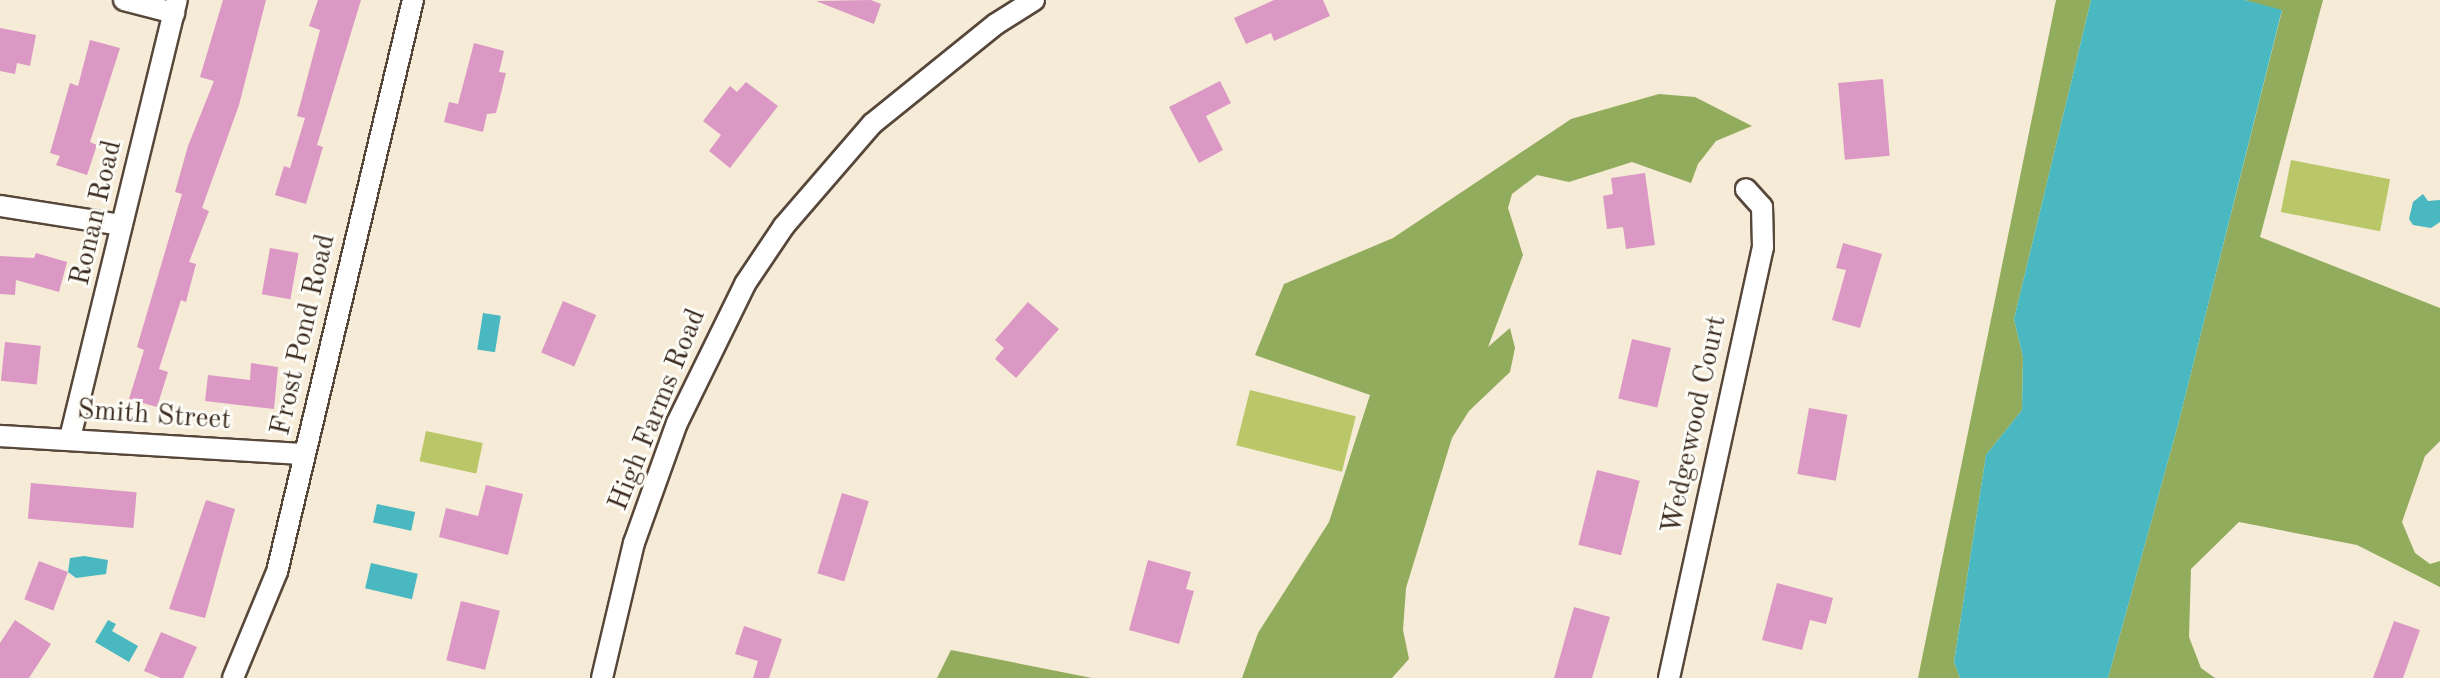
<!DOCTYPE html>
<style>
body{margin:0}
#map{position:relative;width:2440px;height:678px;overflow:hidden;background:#f6ebd6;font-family:"Old Standard TT",serif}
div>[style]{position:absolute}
.green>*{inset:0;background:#b9c769;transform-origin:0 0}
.forest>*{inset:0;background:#92ac5d}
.water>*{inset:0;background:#49b8c0;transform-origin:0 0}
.building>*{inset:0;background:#db98c4;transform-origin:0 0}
.roads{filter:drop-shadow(2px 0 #57473a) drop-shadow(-2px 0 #57473a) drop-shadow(0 2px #57473a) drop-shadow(0 -2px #57473a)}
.minor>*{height:20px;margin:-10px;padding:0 10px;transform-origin:10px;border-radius:10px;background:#fff}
span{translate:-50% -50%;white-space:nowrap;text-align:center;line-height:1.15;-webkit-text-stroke:6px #fdfcf7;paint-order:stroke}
.street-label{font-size:28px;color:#3b2a1e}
</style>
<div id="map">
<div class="green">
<div style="left:2291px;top:160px;width:101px;height:53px;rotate:11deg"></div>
<div style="left:1250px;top:390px;width:109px;height:57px;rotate:14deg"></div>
<div style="left:426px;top:431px;width:58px;height:31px;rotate:12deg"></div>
</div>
<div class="forest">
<div style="clip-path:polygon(2056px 0,2091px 0,2014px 319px,2023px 357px,2022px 410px,1986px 455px,1954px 662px,1960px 678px,1918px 678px)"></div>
<div style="clip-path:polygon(2245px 0,2323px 0,2260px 237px,2440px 308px,2440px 441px,2425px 456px,2402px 522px,2415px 553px,2430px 564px,2440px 561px,2440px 587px,2357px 545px,2239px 522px,2191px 569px,2189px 637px,2201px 668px,2215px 678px,2108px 678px,2179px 421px,2282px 11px)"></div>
<div style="clip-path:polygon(1659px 94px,1695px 97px,1752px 126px,1716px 141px,1698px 164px,1691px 183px,1632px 162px,1569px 182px,1537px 175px,1512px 194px,1508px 208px,1523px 255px,1488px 347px,1510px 328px,1515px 348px,1510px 372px,1469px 411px,1452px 438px,1406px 588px,1403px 630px,1409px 659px,1392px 678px,1242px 678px,1258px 633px,1329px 522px,1370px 395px,1255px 355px,1284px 284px,1393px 238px,1571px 119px)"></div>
<div style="clip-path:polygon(951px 650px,1092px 678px,937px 678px)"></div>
</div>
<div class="water">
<div style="clip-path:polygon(2091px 0,2245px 0,2282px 10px,2179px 421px,2108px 678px,1960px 678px,1954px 662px,1986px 455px,2022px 410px,2023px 357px,2014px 319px)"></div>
<div style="clip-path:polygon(2423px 194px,2428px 201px,2440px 200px,2440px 222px,2431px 228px,2413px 225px,2409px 219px,2413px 202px)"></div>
<div style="left:483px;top:313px;width:18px;height:37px;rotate:9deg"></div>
<div style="left:377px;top:504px;width:39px;height:19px;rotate:12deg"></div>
<div style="clip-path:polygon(84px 556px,108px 560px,106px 574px,76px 578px,68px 572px,70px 558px)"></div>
<div style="left:371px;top:563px;width:48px;height:26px;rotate:13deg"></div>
<div style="clip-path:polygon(108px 620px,116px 624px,112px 631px,138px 646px,129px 662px,95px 642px)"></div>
</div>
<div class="building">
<div style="clip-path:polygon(223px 0,266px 0,239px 105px,202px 208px,209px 211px,189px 262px,196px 264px,186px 302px,181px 300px,159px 369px,168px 372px,157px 407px,129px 399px,144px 350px,137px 347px,182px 194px,175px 192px,188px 146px,214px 81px,200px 77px)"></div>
<div style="clip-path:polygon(318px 0,361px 0,317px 145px,323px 147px,306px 204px,275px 195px,284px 166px,290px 168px,305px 118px,297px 116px,320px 30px,309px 26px)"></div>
<div style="clip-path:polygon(871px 0,881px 4px,874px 24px,816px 1px)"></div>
<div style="clip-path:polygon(1274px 0,1323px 0,1330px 16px,1274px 41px,1271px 33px,1246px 44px,1234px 18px)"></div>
<div style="clip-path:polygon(0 28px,36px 35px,30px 66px,17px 63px,15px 74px,0 71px)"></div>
<div style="clip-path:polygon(90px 40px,120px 48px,90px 142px,97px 145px,87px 175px,56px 165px,60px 156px,50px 153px,70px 83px,78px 86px)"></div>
<div style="clip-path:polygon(474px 43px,504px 51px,499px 72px,506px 73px,496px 113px,487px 114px,483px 132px,444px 122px,449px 102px,458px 104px)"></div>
<div style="left:1883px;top:79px;width:77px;height:45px;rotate:85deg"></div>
<div style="clip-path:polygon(1220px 81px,1231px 103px,1206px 116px,1223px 150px,1199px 163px,1169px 107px)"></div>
<div style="clip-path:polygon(746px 82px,778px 106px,730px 168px,709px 151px,721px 135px,703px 121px,730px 86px,737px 92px)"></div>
<div style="clip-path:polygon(1645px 173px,1655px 245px,1626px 249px,1623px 227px,1607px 229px,1603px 196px,1613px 194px,1611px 178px)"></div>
<div style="clip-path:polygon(1843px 243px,1882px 254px,1860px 328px,1832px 320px,1846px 270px,1836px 268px)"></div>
<div style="left:270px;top:248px;width:29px;height:47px;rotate:10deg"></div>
<div style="clip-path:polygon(36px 253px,67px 262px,59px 292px,16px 280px,15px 295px,0 294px,0 256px,34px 258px)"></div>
<div style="left:563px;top:301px;width:36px;height:56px;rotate:23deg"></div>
<div style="clip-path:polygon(1028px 302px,1059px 329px,1016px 378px,995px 359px,1004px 348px,995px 340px)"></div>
<div style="left:1632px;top:339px;width:40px;height:61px;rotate:13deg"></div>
<div style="left:5px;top:342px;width:36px;height:39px;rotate:6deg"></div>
<div style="clip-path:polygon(251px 363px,278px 367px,274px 409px,205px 401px,208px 375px,250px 380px)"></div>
<div style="left:1809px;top:408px;width:39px;height:67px;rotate:10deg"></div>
<div style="left:1597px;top:470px;width:44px;height:77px;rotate:14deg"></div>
<div style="left:31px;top:483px;width:106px;height:36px;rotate:5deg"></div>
<div style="clip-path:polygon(486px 485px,523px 494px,508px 555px,439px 537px,446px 508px,478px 516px)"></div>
<div style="left:842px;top:493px;width:28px;height:84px;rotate:17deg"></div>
<div style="clip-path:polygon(206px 500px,235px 509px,205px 618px,169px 609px)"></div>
<div style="clip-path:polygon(1148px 560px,1191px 572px,1186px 589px,1194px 591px,1179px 644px,1129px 630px)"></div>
<div style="left:39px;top:561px;width:31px;height:41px;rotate:21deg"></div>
<div style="clip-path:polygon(1777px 583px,1833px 598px,1826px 624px,1810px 620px,1802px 650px,1762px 640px)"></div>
<div style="left:461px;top:601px;width:40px;height:61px;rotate:14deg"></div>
<div style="clip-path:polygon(1574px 607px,1610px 617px,1592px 678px,1554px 678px)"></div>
<div style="clip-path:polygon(15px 620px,51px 644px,29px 678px,0 678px,0 643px)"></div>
<div style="clip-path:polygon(2394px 621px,2420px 630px,2403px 678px,2373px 678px)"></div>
<div style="clip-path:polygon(744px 626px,782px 639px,769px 678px,753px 678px,758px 661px,735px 654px)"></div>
<div style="clip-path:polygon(161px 632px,197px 647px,183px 678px,161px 678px,144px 671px)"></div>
</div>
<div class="roads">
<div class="minor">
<div style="left:124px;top:0;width:52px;rotate:14.6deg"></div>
<div style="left:0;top:206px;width:123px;rotate:8.9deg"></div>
<div style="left:0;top:436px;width:305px;rotate:3.4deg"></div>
<div style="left:70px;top:438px;width:451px;rotate:-76.3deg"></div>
<div style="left:233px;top:678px;width:115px;rotate:-67.5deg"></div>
<div style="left:277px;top:572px;width:588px;rotate:-76.63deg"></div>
<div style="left:602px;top:678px;width:139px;rotate:-76.7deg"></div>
<div style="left:634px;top:543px;width:127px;rotate:-70.3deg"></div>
<div style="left:677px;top:423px;width:155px;rotate:-63.9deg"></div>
<div style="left:745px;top:284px;width:70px;rotate:-56.1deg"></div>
<div style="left:784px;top:226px;width:135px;rotate:-49.2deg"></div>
<div style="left:872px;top:124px;width:159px;rotate:-38.9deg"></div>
<div style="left:996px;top:24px;width:45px;rotate:-32.3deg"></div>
<div style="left:1669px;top:678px;width:441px;rotate:-77.7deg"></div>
<div style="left:1763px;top:247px;width:40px;rotate:-91.4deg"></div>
<div style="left:1762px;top:207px;width:24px;rotate:-132deg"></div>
</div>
</div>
<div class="street-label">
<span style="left:97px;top:213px;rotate:-77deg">Ronan Road</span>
<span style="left:304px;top:335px;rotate:-77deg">Frost Pond Road</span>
<span style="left:658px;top:410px;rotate:-68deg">High Farms Road</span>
<span style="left:154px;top:416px;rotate:4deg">Smith Street</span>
<span style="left:1695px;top:425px;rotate:-78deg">Wedgewood Court</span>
</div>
</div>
